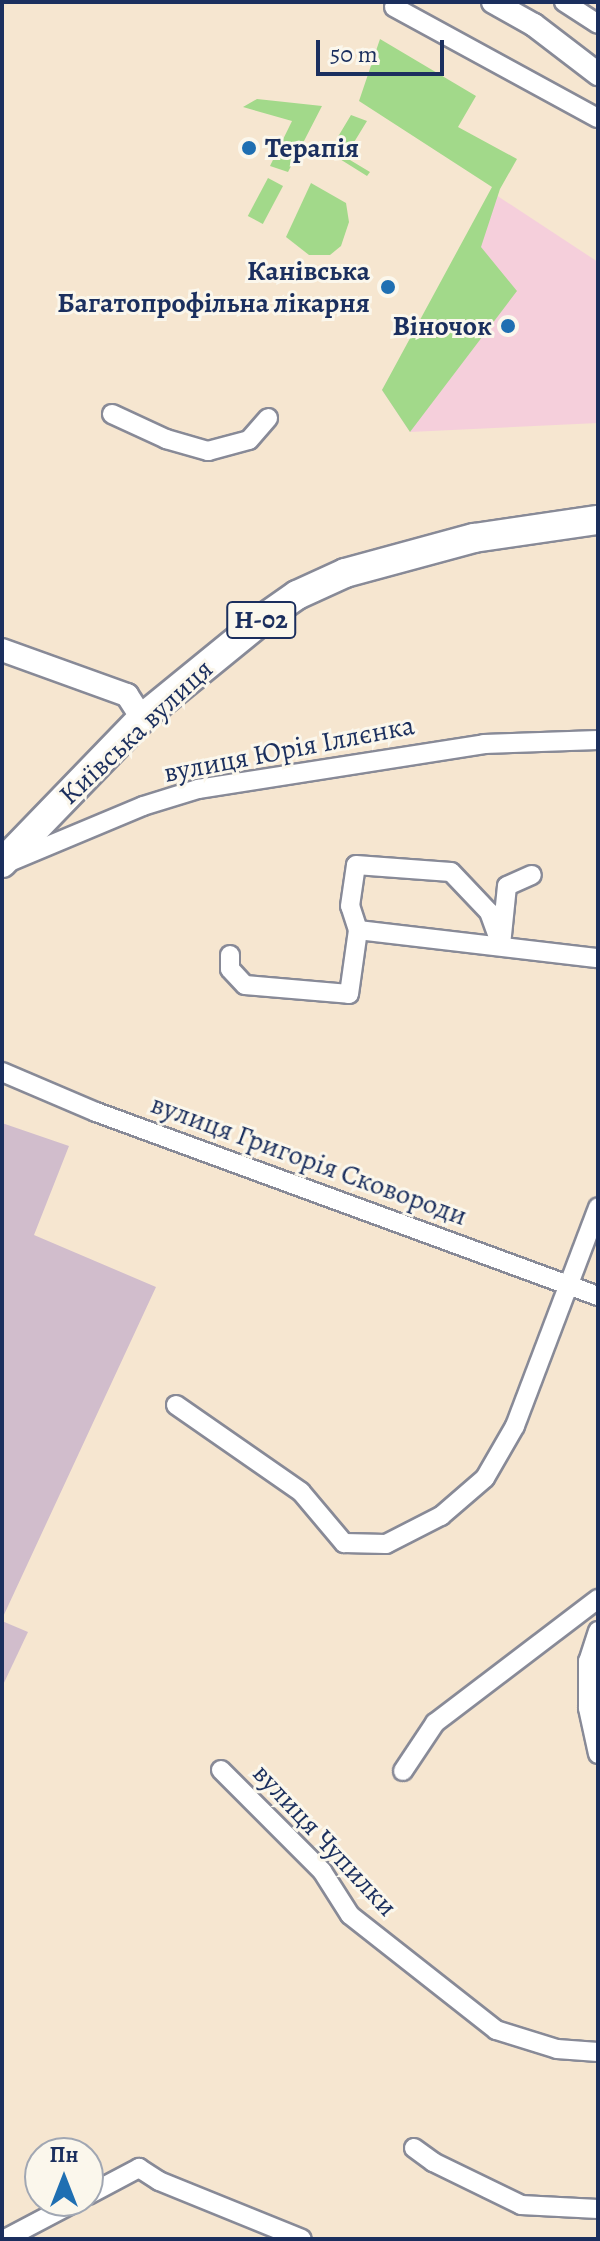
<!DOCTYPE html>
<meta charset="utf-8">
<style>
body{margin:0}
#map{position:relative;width:600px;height:2241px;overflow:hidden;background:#f6e6d0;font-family:Alegreya,serif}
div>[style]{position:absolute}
.built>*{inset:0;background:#f5cfdb}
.industrial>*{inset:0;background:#d1bdcc}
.green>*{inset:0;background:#a2d98a;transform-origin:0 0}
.roads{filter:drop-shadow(2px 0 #888a97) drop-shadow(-2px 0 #888a97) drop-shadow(0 2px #888a97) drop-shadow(0 -2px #888a97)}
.minor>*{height:18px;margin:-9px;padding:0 9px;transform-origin:9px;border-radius:9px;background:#fff}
.tertiary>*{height:22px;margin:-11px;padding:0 11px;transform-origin:11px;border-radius:11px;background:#fff}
.primary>*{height:28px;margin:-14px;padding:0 14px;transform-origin:14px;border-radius:14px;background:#fff}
.dots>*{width:22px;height:22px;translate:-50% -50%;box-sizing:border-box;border:4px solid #fbf7ec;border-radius:50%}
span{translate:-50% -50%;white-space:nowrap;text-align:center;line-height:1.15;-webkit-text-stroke:6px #fbf7ec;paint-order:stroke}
.shield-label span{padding:2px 6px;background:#fbf7ec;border:2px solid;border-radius:6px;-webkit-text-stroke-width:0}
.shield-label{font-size:26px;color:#1b2f5e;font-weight:700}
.poi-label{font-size:28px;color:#1b2f5e;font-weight:700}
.left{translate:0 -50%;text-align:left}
.right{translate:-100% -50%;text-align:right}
.street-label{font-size:28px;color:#1b2f5e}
.frame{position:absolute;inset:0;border:4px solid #1b2f5e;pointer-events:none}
.north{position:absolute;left:24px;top:2137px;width:80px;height:80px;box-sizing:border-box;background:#fbf7ec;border:2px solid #a1a7b3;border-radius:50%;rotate:0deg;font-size:22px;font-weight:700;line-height:32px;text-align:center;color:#1b2f5e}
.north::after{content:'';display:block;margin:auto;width:28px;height:36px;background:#1f6fb2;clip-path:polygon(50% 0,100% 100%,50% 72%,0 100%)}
.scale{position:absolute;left:316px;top:40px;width:128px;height:36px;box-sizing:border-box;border:4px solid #1b2f5e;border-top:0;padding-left:10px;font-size:24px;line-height:28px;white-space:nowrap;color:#1b2f5e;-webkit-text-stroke:6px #fbf7ec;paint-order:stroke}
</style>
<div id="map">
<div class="built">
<div style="clip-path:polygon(493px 193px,598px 262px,598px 423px,410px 432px,382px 390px)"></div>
</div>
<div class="industrial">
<div style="clip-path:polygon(2px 1123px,69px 1146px,34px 1235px,156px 1287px,2px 1619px)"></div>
<div style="clip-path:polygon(2px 1621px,28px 1632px,2px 1687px)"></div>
</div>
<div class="green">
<div style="clip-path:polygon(380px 39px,476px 96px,458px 127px,517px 159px,500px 189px,481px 247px,517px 291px,410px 432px,382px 390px,492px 187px,359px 101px)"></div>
<div style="clip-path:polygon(257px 99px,322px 106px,288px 172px,270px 166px,292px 121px,243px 107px)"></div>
<div style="clip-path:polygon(351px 115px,367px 121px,345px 157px,370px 172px,367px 176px,335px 156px,336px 140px)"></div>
<div style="left:268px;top:178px;width:17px;height:43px;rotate:28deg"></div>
<div style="clip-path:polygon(311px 183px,346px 203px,349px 222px,341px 246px,330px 255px,309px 255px,286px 237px)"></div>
</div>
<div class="roads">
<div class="minor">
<div style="left:564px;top:2px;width:40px;rotate:32.9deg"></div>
<div style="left:394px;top:7px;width:232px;rotate:28.6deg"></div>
<div style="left:112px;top:414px;width:60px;rotate:24.8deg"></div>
<div style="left:166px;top:439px;width:44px;rotate:15.9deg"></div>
<div style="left:208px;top:451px;width:42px;rotate:-15deg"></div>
<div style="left:249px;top:440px;width:29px;rotate:-49deg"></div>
<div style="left:7px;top:863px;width:147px;rotate:-22.7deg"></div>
<div style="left:143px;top:806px;width:58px;rotate:-17.2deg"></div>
<div style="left:198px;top:789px;width:290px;rotate:-8.9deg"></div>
<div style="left:484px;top:744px;width:114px;rotate:-2deg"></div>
<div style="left:358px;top:930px;width:242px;rotate:6.7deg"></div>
<div style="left:230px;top:955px;width:14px;rotate:90deg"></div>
<div style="left:230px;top:969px;width:22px;rotate:47deg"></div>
<div style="left:245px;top:985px;width:104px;rotate:4.9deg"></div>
<div style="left:349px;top:994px;width:65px;rotate:-82deg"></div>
<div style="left:358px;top:930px;width:25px;rotate:-108deg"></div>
<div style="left:350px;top:906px;width:41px;rotate:-81.7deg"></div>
<div style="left:356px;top:865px;width:95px;rotate:4.2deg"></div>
<div style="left:451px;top:872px;width:55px;rotate:46.5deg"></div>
<div style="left:489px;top:912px;width:35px;rotate:70deg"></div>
<div style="left:501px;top:945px;width:59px;rotate:-84.2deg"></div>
<div style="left:507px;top:886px;width:27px;rotate:-24deg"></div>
<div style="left:2px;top:1072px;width:102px;rotate:23.1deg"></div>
<div style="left:96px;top:1112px;width:535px;rotate:20.13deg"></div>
<div style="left:176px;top:1405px;width:152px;rotate:34.8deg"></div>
<div style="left:301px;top:1492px;width:67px;rotate:49.9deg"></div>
<div style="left:344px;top:1543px;width:42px;rotate:1.4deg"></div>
<div style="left:386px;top:1544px;width:62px;rotate:-27deg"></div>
<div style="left:441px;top:1516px;width:58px;rotate:-40.8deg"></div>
<div style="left:485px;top:1478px;width:60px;rotate:-60deg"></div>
<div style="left:515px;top:1426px;width:234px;rotate:-69.2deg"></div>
<div style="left:598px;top:1631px;width:32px;rotate:108deg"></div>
<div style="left:588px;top:1661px;width:47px;rotate:90deg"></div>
<div style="left:588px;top:1708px;width:47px;rotate:77.7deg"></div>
<div style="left:221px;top:1770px;width:143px;rotate:45deg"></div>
<div style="left:322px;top:1871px;width:52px;rotate:57.5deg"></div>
<div style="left:350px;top:1915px;width:186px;rotate:38.2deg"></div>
<div style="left:496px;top:2030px;width:64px;rotate:17.3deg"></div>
<div style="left:557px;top:2049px;width:41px;rotate:4.2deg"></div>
<div style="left:403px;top:1771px;width:58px;rotate:-56.3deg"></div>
<div style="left:435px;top:1723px;width:205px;rotate:-37.3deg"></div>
<div style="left:414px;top:2148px;width:24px;rotate:36deg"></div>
<div style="left:433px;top:2162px;width:98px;rotate:26deg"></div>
<div style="left:521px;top:2205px;width:77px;rotate:3deg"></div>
<div style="left:88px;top:2195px;width:58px;rotate:-27.9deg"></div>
<div style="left:139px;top:2168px;width:24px;rotate:33deg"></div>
<div style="left:159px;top:2181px;width:154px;rotate:22.1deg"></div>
<div style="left:5px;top:2239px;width:81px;rotate:-27.8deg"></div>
</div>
<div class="tertiary">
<div style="left:493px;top:2px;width:47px;rotate:29.3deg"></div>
<div style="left:534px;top:25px;width:81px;rotate:37.4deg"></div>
<div style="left:2px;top:650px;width:133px;rotate:19.8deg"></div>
<div style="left:127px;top:695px;width:27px;rotate:57deg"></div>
</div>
<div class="primary">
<div style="left:2px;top:863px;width:202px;rotate:-46deg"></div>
<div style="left:142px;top:718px;width:161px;rotate:-39.2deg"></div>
<div style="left:267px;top:616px;width:37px;rotate:-35deg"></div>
<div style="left:297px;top:595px;width:53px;rotate:-24.6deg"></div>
<div style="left:345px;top:573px;width:134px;rotate:-15.2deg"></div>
<div style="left:474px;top:538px;width:125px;rotate:-8.3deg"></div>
</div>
</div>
<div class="dots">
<div style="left:249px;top:148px;background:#1f6fb2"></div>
<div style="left:388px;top:287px;background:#1f6fb2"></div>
<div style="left:508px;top:326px;background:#1f6fb2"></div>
</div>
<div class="shield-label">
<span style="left:261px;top:620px">Н-02</span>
</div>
<div class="poi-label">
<span class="left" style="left:265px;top:148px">Терапія</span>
<span class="right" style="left:370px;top:287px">Канівська<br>Багатопрофільна лікарня</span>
<span class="right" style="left:492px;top:326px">Віночок</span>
</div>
<div class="street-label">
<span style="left:136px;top:732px;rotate:-43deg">Київська вулиця</span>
<span style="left:289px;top:749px;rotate:-11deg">вулиця Юрія Іллєнка</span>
<span style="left:309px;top:1160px;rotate:20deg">вулиця Григорія Сковороди</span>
<span style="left:325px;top:1840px;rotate:47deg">вулиця Чупилки</span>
</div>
<div class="frame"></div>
<div class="north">Пн</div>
<div class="scale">50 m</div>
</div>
